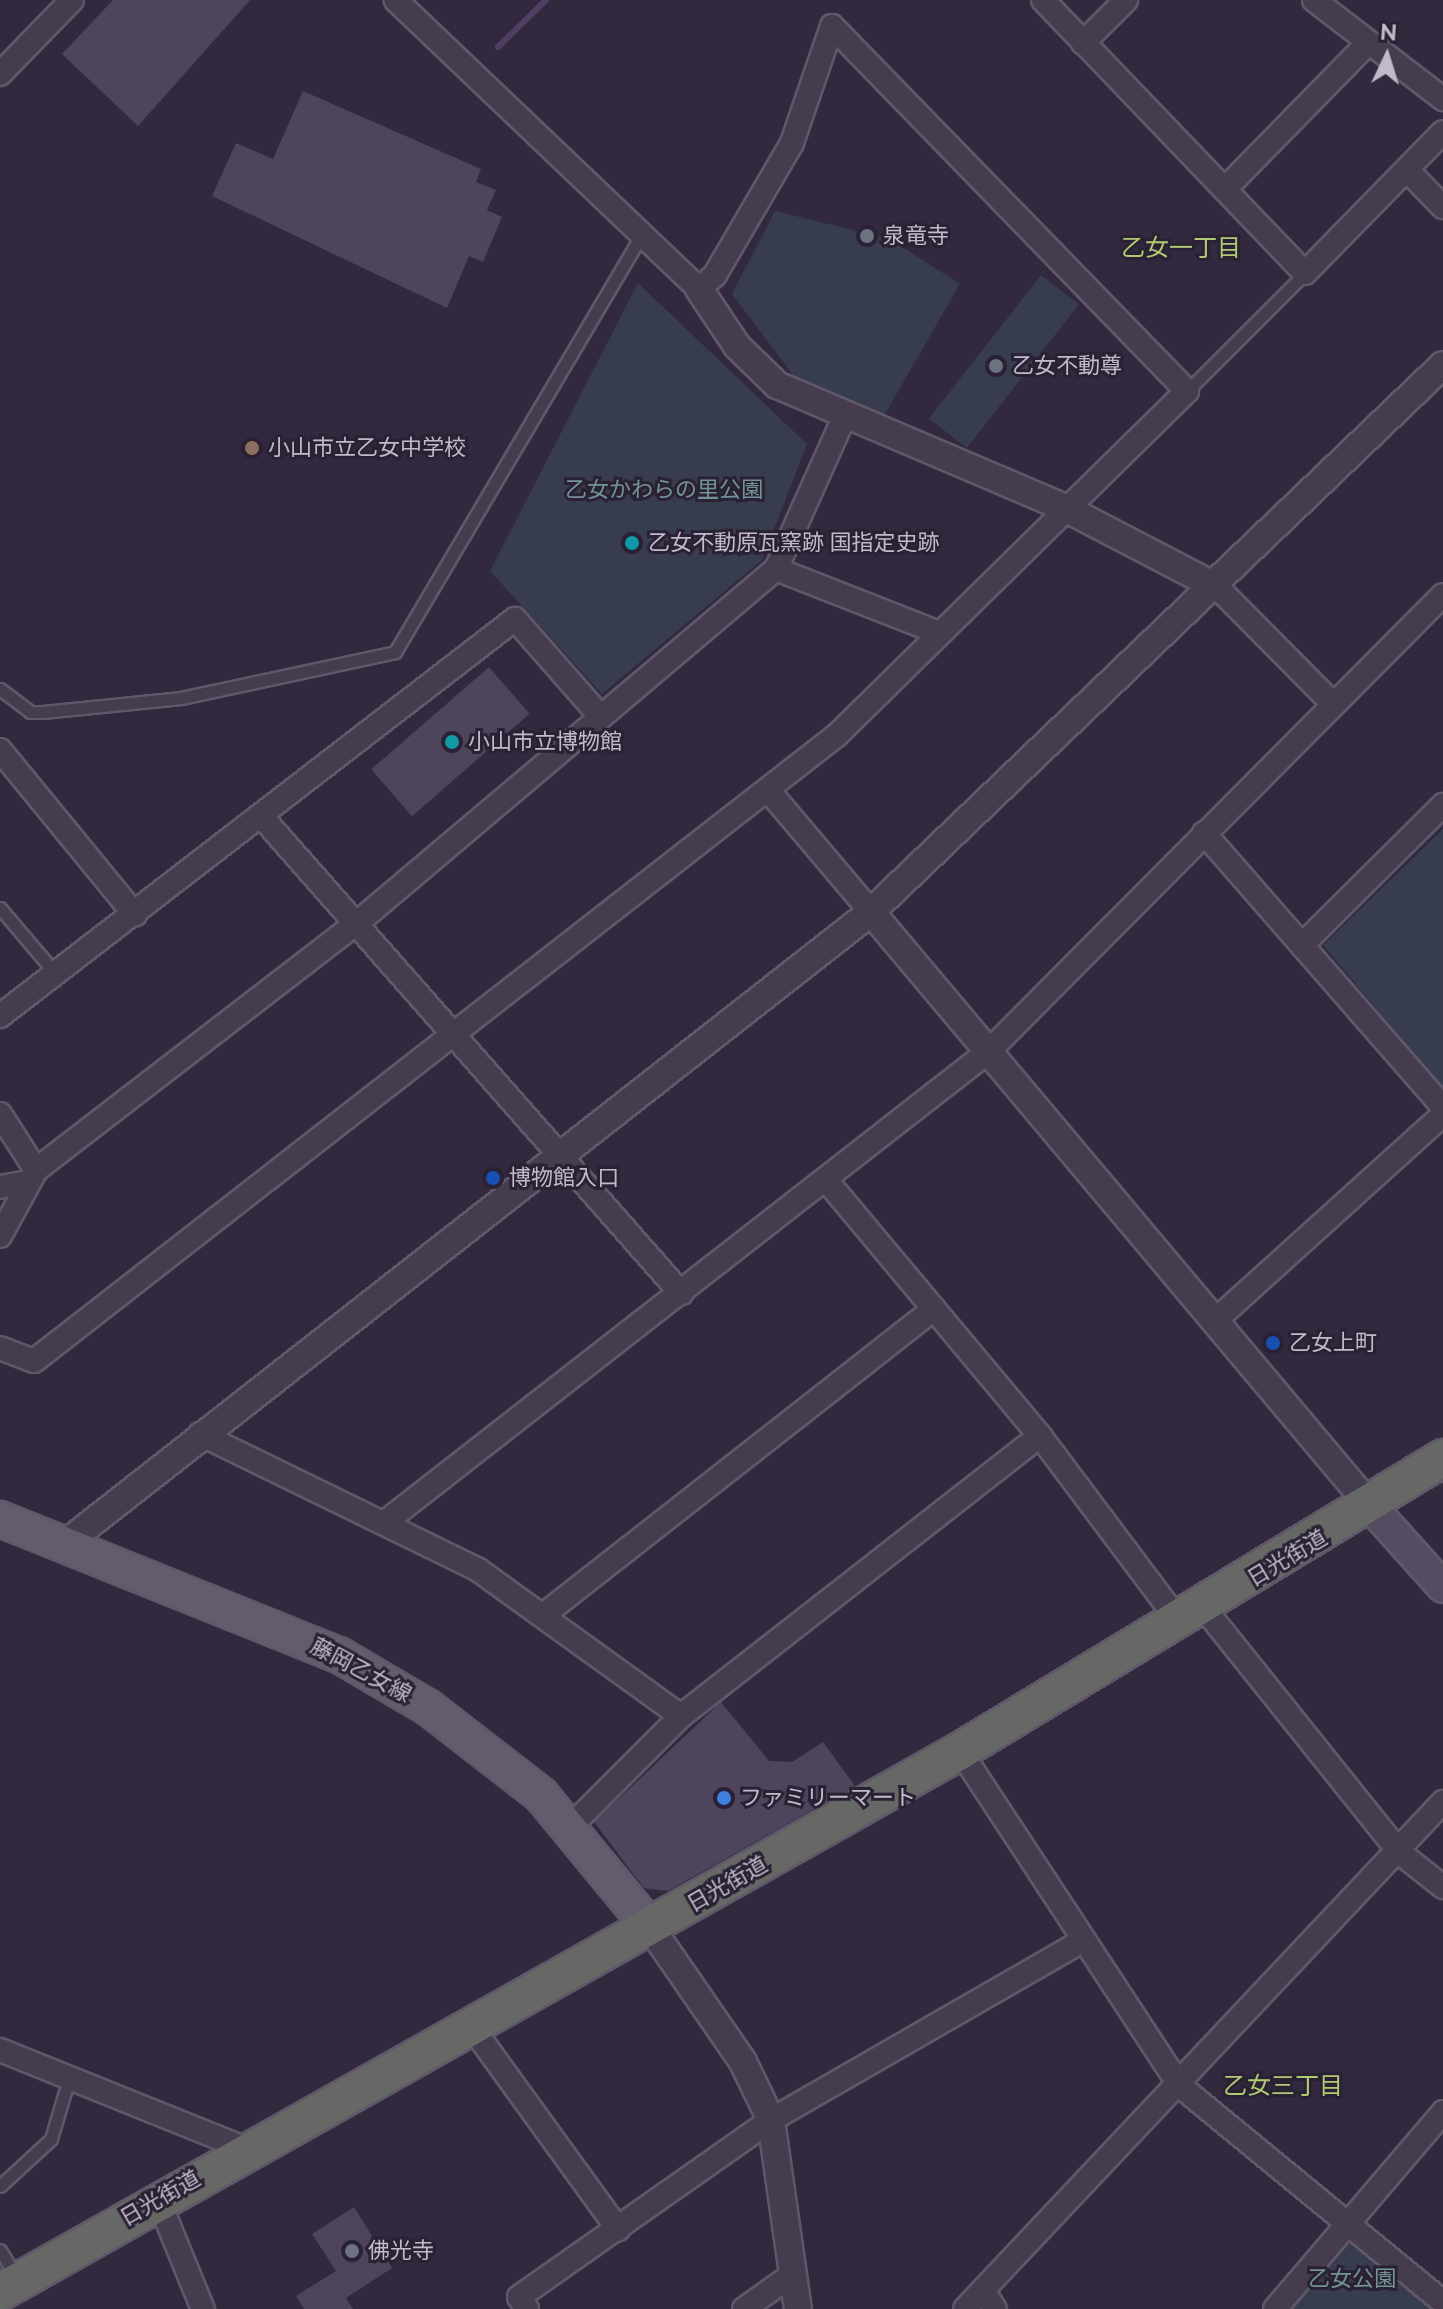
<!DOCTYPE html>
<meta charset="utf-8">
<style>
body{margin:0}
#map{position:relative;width:1443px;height:2309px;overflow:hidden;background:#33293f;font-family:Raleway,"Noto Sans JP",sans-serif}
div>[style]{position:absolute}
.green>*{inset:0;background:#373c4e;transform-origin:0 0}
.stream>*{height:6px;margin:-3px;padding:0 3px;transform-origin:3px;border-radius:3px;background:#4f3f64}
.building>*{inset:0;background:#4e445c;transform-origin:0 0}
.roads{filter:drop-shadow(2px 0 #605869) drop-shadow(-2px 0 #605869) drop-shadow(0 2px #605869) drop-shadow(0 -2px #605869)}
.service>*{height:11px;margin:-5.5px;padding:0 5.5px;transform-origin:5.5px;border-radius:5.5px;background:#453d4f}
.minor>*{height:22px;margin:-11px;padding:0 11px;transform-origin:11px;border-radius:11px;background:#453d4f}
.tertiary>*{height:26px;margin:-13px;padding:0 13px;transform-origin:13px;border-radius:13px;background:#453d4f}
.secondary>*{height:30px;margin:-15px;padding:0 15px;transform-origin:15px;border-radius:15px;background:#564c61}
.primary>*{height:34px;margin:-17px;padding:0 17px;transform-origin:17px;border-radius:17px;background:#645b6f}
.trunk>*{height:36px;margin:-18px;padding:0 18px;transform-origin:18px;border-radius:18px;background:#666865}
.dots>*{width:22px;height:22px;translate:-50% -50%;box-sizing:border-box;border:4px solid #2a2234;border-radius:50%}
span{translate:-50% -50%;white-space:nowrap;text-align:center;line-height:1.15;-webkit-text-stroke:6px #2a2234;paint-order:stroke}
.poi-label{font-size:22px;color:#c1bac9}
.left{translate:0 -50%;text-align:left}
.park-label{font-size:22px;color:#739497}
.street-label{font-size:22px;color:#c1bac9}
.neighbourhood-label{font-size:24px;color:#b0ca74}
.north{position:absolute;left:1347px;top:16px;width:80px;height:80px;-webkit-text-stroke:6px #2a2234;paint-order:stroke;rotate:4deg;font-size:22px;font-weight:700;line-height:32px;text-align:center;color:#c1bac9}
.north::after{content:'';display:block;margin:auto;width:28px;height:36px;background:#c1bac9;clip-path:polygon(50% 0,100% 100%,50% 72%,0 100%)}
</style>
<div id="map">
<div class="green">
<div style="clip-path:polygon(775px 211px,890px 239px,960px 284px,882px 419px,793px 375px,732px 294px)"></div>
<div style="left:1041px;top:275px;width:48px;height:182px;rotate:38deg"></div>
<div style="clip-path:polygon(638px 283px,807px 444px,762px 560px,602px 694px,490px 571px)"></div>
<div style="clip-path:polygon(1443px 829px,1443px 1089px,1323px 945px)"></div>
<div style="clip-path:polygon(1346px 2236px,1433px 2309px,1285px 2309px)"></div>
</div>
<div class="stream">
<div style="left:498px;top:47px;width:67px;rotate:-44.4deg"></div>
</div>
<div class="building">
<div style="clip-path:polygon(113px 0,250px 0,138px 126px,62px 54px)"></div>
<div style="clip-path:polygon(303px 91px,481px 169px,476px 182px,496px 190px,487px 210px,502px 217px,483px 262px,469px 256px,447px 308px,212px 196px,236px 143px,273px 159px)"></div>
<div style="left:489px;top:667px;width:62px;height:156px;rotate:49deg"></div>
<div style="clip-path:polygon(721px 1702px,769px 1761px,792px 1762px,823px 1742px,855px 1786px,668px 1891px,644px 1888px,594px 1822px)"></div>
<div style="clip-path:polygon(354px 2207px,392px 2268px,346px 2298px,353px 2309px,304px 2309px,296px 2296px,336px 2271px,312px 2234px)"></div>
</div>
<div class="roads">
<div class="service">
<div style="left:1187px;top:391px;width:167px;rotate:-45deg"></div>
<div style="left:0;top:689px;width:38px;rotate:37deg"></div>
<div style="left:30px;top:712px;width:13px"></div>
<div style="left:43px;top:712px;width:139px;rotate:-5.8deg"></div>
<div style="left:181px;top:698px;width:219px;rotate:-12.1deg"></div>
<div style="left:395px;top:652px;width:487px;rotate:-59.4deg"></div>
<div style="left:0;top:908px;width:87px;rotate:49.7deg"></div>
<div style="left:0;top:2186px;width:69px;rotate:-42.7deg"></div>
<div style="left:51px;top:2139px;width:67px;rotate:-73.5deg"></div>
<div style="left:0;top:2250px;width:31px;rotate:59deg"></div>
</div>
<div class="minor">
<div style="left:1043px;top:0;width:378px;rotate:46.2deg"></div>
<div style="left:1305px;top:273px;width:197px;rotate:-45.6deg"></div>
<div style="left:1314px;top:0;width:163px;rotate:37.5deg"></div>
<div style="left:1083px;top:43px;width:61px;rotate:-45deg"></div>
<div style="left:0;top:74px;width:103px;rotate:-45.8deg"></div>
<div style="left:1407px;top:170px;width:52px;rotate:45.8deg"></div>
<div style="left:1225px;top:189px;width:203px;rotate:-45.6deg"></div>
<div style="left:776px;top:569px;width:175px;rotate:21.4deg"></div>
<div style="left:1217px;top:587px;width:163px;rotate:45.2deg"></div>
<div style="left:0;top:750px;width:213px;rotate:50.7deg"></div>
<div style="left:768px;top:790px;width:160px;rotate:49.8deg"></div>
<div style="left:261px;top:816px;width:636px;rotate:48.64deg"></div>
<div style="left:1204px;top:833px;width:364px;rotate:48.9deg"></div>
<div style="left:1302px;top:945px;width:199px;rotate:-44.8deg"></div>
<div style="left:0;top:1016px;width:650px;rotate:-37.63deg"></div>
<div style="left:515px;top:619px;width:130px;rotate:48.7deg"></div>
<div style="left:0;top:1114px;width:67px;rotate:57.3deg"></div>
<div style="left:826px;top:1180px;width:334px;rotate:50.1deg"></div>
<div style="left:1040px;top:1436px;width:231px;rotate:53.1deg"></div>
<div style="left:0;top:1187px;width:28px;rotate:-10deg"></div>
<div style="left:0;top:1236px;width:75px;rotate:-61.4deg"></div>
<div style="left:36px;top:1170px;width:404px;rotate:-37.6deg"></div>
<div style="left:356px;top:924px;width:550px;rotate:-40.21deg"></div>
<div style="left:776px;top:569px;width:166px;rotate:-65.8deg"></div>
<div style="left:1218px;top:1318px;width:303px;rotate:-42.1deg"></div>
<div style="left:0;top:1348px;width:36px;rotate:21deg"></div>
<div style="left:34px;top:1361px;width:1018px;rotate:-37.94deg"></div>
<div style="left:837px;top:735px;width:491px;rotate:-44.5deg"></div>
<div style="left:1187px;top:391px;width:509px;rotate:-134.2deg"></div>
<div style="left:832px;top:26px;width:124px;rotate:108.9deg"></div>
<div style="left:792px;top:143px;width:153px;rotate:120.3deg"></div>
<div style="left:715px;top:275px;width:21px;rotate:139deg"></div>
<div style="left:699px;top:289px;width:419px;rotate:-136.4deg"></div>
<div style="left:200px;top:1434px;width:308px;rotate:26deg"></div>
<div style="left:477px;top:1569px;width:251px;rotate:35.8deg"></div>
<div style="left:384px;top:1523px;width:767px;rotate:-37.96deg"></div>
<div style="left:989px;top:1051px;width:643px;rotate:-45.13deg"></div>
<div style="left:1203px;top:1607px;width:315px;rotate:51.3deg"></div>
<div style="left:1400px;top:1853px;width:55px;rotate:38.3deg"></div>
<div style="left:546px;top:1613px;width:493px;rotate:-38.1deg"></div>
<div style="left:960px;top:1751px;width:401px;rotate:56.7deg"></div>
<div style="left:1180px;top:2086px;width:340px;rotate:39.4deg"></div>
<div style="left:571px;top:1826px;width:156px;rotate:-45deg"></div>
<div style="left:681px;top:1716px;width:455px;rotate:-38deg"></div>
<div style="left:471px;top:2026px;width:251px;rotate:54.1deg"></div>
<div style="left:0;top:2050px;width:265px;rotate:21.9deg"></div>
<div style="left:158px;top:2199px;width:119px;rotate:67.8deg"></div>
<div style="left:983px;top:2290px;width:22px;rotate:58deg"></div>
<div style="left:527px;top:2309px;width:14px;rotate:-124deg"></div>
<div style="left:519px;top:2297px;width:308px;rotate:-35.1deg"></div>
<div style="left:771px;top:2120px;width:357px;rotate:-29.9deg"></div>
<div style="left:744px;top:2309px;width:60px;rotate:-35.5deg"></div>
<div style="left:965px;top:2309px;width:697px;rotate:-46.69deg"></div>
<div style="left:1275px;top:2309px;width:259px;rotate:-49.5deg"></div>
</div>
<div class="tertiary">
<div style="left:699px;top:289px;width:69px;rotate:56.3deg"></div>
<div style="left:737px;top:346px;width:56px;rotate:44.3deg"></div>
<div style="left:777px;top:385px;width:313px;rotate:23.1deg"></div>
<div style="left:1065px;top:508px;width:171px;rotate:27.5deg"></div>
<div style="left:871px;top:912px;width:779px;rotate:49.95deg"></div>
<div style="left:66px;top:1543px;width:1023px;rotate:-38.09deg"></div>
<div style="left:871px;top:912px;width:791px;rotate:-43.72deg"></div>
<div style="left:650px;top:1927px;width:164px;rotate:55.4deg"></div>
<div style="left:743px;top:2062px;width:64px;rotate:64.2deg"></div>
<div style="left:771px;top:2120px;width:191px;rotate:81.9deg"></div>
</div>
<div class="secondary">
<div style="left:1372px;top:1508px;width:106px;rotate:48.1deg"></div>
</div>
<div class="primary">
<div style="left:0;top:1519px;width:365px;rotate:21.9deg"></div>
<div style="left:339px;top:1655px;width:104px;rotate:30.5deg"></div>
<div style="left:429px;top:1708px;width:142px;rotate:37.8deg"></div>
<div style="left:541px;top:1795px;width:171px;rotate:50.5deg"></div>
</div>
<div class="trunk">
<div style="left:0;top:2292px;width:1102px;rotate:-29.4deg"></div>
<div style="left:960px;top:1751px;width:565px;rotate:-31.24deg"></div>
</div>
</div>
<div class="dots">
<div style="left:867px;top:236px;background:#6b7280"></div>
<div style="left:996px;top:366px;background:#6b7280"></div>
<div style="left:252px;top:448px;background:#8d6e63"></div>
<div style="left:632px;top:543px;background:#0f9aa8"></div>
<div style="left:452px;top:742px;background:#0f9aa8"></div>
<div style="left:493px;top:1178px;background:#1a4fb4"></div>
<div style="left:1273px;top:1343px;background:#1a4fb4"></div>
<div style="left:724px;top:1798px;background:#3f7fe0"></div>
<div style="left:352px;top:2251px;background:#6b7280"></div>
</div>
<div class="poi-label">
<span class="left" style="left:883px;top:236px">泉竜寺</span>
<span class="left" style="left:1012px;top:366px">乙女不動尊</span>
<span class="left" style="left:268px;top:448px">小山市立乙女中学校</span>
<span class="left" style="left:648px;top:543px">乙女不動原瓦窯跡 国指定史跡</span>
<span class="left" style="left:468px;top:742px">小山市立博物館</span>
<span class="left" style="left:509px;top:1178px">博物館入口</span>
<span class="left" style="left:1289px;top:1343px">乙女上町</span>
<span class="left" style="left:740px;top:1798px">ファミリーマート</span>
<span class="left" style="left:368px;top:2251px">佛光寺</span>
</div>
<div class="park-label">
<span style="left:664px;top:490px">乙女かわらの里公園</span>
<span style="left:1352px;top:2279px">乙女公園</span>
</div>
<div class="street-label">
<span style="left:1287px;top:1558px;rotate:-31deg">日光街道</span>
<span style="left:361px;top:1670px;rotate:28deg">藤岡乙女線</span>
<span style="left:727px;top:1884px;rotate:-30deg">日光街道</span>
<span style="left:160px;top:2198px;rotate:-30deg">日光街道</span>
</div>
<div class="neighbourhood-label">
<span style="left:1181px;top:248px">乙女一丁目</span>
<span style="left:1283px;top:2086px">乙女三丁目</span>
</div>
<div class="north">N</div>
</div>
